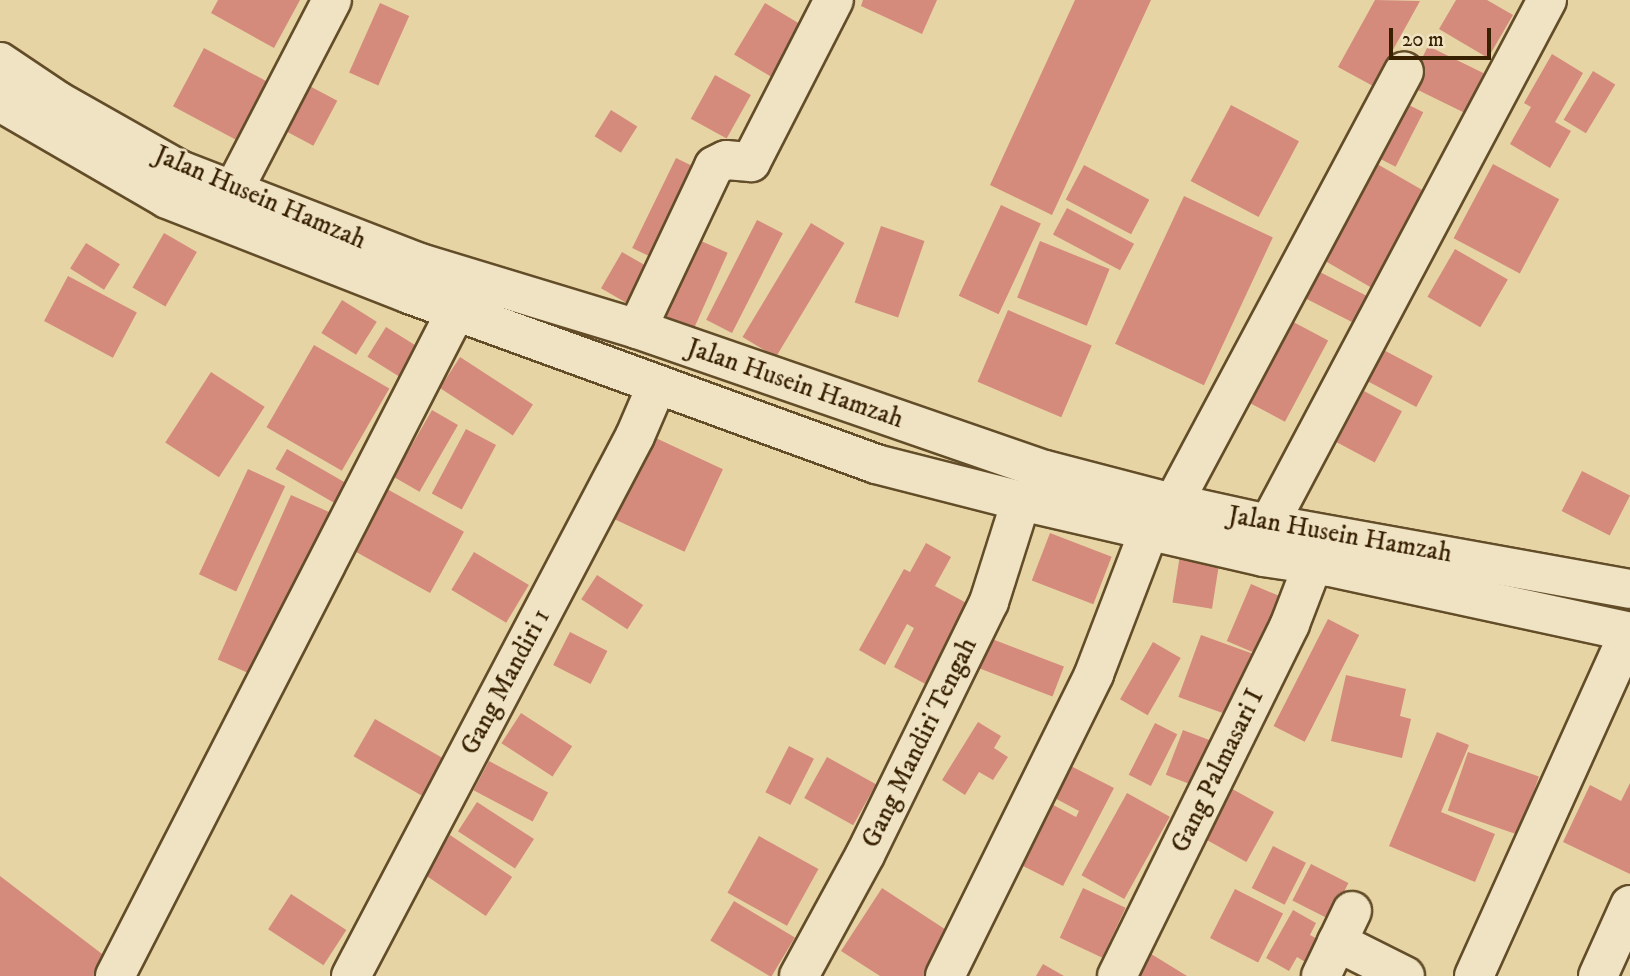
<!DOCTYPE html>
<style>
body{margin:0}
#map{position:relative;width:1630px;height:976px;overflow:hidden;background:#e7d4a4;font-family:"IM FELL DW Pica",serif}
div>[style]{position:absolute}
.building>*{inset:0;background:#d48b7c;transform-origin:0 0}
.roads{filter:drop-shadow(2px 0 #634d29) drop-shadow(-2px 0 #634d29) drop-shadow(0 2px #634d29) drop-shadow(0 -2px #634d29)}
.minor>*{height:38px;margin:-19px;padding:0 19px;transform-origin:19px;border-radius:19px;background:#efe3c4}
span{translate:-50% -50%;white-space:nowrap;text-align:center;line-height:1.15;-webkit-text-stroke:5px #efe3c4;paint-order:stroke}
.street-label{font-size:26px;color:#372000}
.scale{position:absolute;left:1389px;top:28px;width:102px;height:32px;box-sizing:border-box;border:4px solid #372000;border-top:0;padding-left:9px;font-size:21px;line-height:24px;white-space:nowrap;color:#372000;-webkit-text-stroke:5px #efe3c4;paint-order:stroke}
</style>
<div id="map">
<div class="building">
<div style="clip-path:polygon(218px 0,300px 0,274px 48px,211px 13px)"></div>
<div style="clip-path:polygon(863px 0,937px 0,922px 34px,861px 6px)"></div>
<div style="clip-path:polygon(1075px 0,1151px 0,1052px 215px,990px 185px)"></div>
<div style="clip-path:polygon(1375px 0,1420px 1px,1373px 86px,1338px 67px)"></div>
<div style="clip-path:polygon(1456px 0,1487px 0,1513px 15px,1488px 58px,1439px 29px)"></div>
<div style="left:380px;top:3px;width:32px;height:76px;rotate:24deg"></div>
<div style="left:765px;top:3px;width:51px;height:60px;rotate:31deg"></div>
<div style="left:1428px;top:46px;width:62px;height:44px;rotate:26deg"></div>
<div style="left:204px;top:48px;width:84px;height:66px;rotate:28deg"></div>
<div style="clip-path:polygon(1552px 54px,1583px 73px,1555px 122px,1571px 131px,1550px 168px,1510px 144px,1531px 107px,1524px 103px)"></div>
<div style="left:1593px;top:71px;width:26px;height:57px;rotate:31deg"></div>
<div style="left:715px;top:75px;width:41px;height:50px;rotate:29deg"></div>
<div style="left:302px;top:82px;width:40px;height:51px;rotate:28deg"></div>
<div style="left:764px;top:90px;width:16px;height:57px;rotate:27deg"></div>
<div style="left:1401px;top:101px;width:25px;height:61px;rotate:27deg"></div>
<div style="left:1231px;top:105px;width:77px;height:86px;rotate:28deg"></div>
<div style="left:611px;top:110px;width:31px;height:31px;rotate:32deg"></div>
<div style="left:676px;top:158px;width:32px;height:100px;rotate:26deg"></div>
<div style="left:1372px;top:161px;width:69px;height:110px;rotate:30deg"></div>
<div style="left:1493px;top:164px;width:75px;height:84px;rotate:28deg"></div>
<div style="left:1084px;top:165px;width:74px;height:39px;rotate:28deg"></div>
<div style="left:1184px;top:196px;width:98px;height:163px;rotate:25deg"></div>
<div style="left:1001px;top:205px;width:44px;height:100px;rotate:25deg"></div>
<div style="left:1067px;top:208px;width:76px;height:30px;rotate:28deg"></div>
<div style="left:757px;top:220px;width:29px;height:112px;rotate:27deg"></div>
<div style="left:811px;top:223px;width:39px;height:133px;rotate:31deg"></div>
<div style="left:881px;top:226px;width:46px;height:81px;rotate:19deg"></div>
<div style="left:164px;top:233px;width:38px;height:63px;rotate:30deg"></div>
<div style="left:692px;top:237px;width:39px;height:94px;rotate:24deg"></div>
<div style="left:1040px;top:241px;width:75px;height:61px;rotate:22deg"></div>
<div style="left:86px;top:243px;width:40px;height:30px;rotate:32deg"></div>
<div style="left:1455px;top:249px;width:61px;height:55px;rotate:30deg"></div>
<div style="left:622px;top:252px;width:42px;height:42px;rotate:30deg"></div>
<div style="left:1316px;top:270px;width:61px;height:30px;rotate:27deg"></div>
<div style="left:68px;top:276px;width:78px;height:51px;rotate:28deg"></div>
<div style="left:342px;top:300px;width:41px;height:39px;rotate:32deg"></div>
<div style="left:1008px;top:310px;width:91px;height:78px;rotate:23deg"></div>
<div style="left:1284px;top:317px;width:50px;height:92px;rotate:28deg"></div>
<div style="left:386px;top:327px;width:53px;height:35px;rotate:32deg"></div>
<div style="left:314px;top:345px;width:87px;height:95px;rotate:30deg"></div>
<div style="left:1378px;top:347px;width:62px;height:35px;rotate:28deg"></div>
<div style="left:460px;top:357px;width:87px;height:37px;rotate:33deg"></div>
<div style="left:211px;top:372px;width:64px;height:84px;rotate:33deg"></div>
<div style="left:1364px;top:391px;width:43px;height:58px;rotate:28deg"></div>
<div style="left:432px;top:410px;width:30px;height:77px;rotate:30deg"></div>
<div style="left:466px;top:429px;width:34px;height:73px;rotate:28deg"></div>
<div style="left:645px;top:433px;width:86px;height:91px;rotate:25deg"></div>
<div style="left:287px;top:449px;width:69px;height:23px;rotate:30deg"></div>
<div style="left:248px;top:469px;width:41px;height:116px;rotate:25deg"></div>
<div style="left:1582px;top:471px;width:54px;height:45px;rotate:27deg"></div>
<div style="left:387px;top:489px;width:88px;height:70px;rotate:29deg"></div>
<div style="left:291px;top:495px;width:44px;height:180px;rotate:24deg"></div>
<div style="left:1050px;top:533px;width:66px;height:51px;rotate:21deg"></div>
<div style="clip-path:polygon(926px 543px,951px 557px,935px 586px,972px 606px,929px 686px,894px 667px,914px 628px,907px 624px,885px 665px,859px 650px,904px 569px,910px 572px)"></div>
<div style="left:474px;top:552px;width:64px;height:44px;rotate:31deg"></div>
<div style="left:1180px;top:555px;width:40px;height:48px;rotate:9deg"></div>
<div style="left:597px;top:575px;width:55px;height:29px;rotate:33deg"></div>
<div style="left:1251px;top:584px;width:38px;height:62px;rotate:23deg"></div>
<div style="left:1328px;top:619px;width:35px;height:120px;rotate:27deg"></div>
<div style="left:570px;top:632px;width:42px;height:37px;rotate:27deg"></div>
<div style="left:979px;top:634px;width:91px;height:32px;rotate:21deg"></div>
<div style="left:1201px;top:635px;width:58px;height:66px;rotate:20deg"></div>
<div style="left:1153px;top:642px;width:32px;height:66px;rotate:30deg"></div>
<div style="clip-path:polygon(1346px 675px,1406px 689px,1400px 716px,1411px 719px,1402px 758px,1331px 741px)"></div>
<div style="left:521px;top:713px;width:61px;height:36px;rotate:33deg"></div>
<div style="left:375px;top:719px;width:85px;height:43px;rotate:30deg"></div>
<div style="clip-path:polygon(978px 722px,1001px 736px,994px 748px,1008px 757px,993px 780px,979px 772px,965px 795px,942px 780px)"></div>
<div style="left:1155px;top:723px;width:25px;height:58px;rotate:27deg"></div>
<div style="left:1183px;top:730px;width:33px;height:48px;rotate:21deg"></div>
<div style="clip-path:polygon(1437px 732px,1469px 745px,1441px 812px,1495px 834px,1475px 882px,1389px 846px)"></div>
<div style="left:789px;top:746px;width:28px;height:52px;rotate:27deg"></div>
<div style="left:1468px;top:752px;width:75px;height:62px;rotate:19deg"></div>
<div style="left:827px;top:757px;width:56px;height:47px;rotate:29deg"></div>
<div style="left:489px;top:761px;width:67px;height:33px;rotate:28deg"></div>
<div style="clip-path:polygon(1065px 763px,1114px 788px,1063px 886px,1011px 860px,1042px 799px,1076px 817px,1079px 811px,1049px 795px)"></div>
<div style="left:1218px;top:781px;width:64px;height:57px;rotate:29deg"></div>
<div style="clip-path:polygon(1630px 783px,1630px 874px,1563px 842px,1590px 785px,1621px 801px)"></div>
<div style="left:1127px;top:793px;width:49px;height:94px;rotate:29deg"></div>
<div style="left:477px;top:802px;width:68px;height:35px;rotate:33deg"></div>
<div style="left:450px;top:835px;width:75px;height:47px;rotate:34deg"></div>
<div style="left:759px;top:836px;width:68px;height:65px;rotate:29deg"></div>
<div style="left:1273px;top:846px;width:37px;height:47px;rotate:27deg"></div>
<div style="left:1311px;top:864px;width:42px;height:41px;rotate:27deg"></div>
<div style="clip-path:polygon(0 876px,106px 957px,96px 976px,0 976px)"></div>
<div style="clip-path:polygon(882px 888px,957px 937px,932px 976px,880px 976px,841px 951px)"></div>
<div style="left:1083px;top:888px;width:47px;height:55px;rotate:25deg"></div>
<div style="left:1235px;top:889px;width:54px;height:55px;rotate:27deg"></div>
<div style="left:291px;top:894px;width:66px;height:42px;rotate:33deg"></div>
<div style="left:734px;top:901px;width:71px;height:46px;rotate:31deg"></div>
<div style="clip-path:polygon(1293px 910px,1316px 923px,1310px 935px,1325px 943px,1312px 966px,1297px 957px,1289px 971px,1266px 958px)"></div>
<div style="clip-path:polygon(1148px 952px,1187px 976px,1133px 976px)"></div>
<div style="clip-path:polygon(1043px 964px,1064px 976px,1036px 976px)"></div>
</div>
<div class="roads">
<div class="minor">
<div style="left:0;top:62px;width:70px;rotate:33.9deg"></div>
<div style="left:58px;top:101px;width:140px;rotate:29.5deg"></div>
<div style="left:180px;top:170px;width:257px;rotate:21.2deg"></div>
<div style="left:420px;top:263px;width:227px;rotate:16.9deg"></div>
<div style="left:637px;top:329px;width:432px;rotate:19.1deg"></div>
<div style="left:1045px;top:470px;width:123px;rotate:14.6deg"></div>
<div style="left:1164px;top:501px;width:107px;rotate:12.4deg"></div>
<div style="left:1269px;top:524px;width:367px;rotate:10.2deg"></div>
<div style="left:0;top:102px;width:193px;rotate:30.1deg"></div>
<div style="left:167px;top:199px;width:260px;rotate:21.4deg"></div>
<div style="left:409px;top:294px;width:497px;rotate:20deg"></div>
<div style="left:876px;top:464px;width:150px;rotate:14.3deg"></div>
<div style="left:1021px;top:501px;width:248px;rotate:13deg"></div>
<div style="left:1263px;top:557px;width:68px;rotate:8.5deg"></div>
<div style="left:1330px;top:567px;width:307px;rotate:12.2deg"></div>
<div style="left:233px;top:191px;width:215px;rotate:-62.6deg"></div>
<div style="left:637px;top:329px;width:180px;rotate:-64.7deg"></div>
<div style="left:714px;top:166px;width:13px;rotate:-27deg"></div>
<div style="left:726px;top:160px;width:25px;rotate:5deg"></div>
<div style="left:751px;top:162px;width:182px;rotate:-62.9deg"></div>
<div style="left:1174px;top:502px;width:488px;rotate:-61.9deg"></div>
<div style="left:1269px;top:524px;width:593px;rotate:-62.05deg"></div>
<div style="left:1337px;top:942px;width:76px;rotate:26.6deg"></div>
<div style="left:115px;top:976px;width:747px;rotate:-62.85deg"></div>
<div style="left:351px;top:976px;width:610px;rotate:-62.26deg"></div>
<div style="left:635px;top:436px;width:56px;rotate:-66.7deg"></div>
<div style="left:799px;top:976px;width:138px;rotate:-61.4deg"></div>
<div style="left:865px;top:855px;width:282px;rotate:-63.9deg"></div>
<div style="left:989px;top:602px;width:106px;rotate:-72.4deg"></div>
<div style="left:945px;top:976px;width:337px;rotate:-63.7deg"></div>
<div style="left:1094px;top:674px;width:153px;rotate:-69deg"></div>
<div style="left:1117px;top:976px;width:392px;rotate:-63.8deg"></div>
<div style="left:1290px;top:624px;width:64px;rotate:-69deg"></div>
<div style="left:1321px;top:976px;width:72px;rotate:-64.5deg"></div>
<div style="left:1474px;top:976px;width:377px;rotate:-65.7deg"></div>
<div style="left:1598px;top:976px;width:78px;rotate:-65.7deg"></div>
</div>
</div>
<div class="street-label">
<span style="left:260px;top:198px;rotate:23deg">Jalan Husein Hamzah</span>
<span style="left:795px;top:384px;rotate:19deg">Jalan Husein Hamzah</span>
<span style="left:1340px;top:535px;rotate:10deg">Jalan Husein Hamzah</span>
<span style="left:506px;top:682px;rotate:-62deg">Gang Mandiri 1</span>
<span style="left:920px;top:743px;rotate:-64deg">Gang Mandiri Tengah</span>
<span style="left:1218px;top:771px;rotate:-64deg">Gang Palmasari I</span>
</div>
<div class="scale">20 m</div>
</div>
